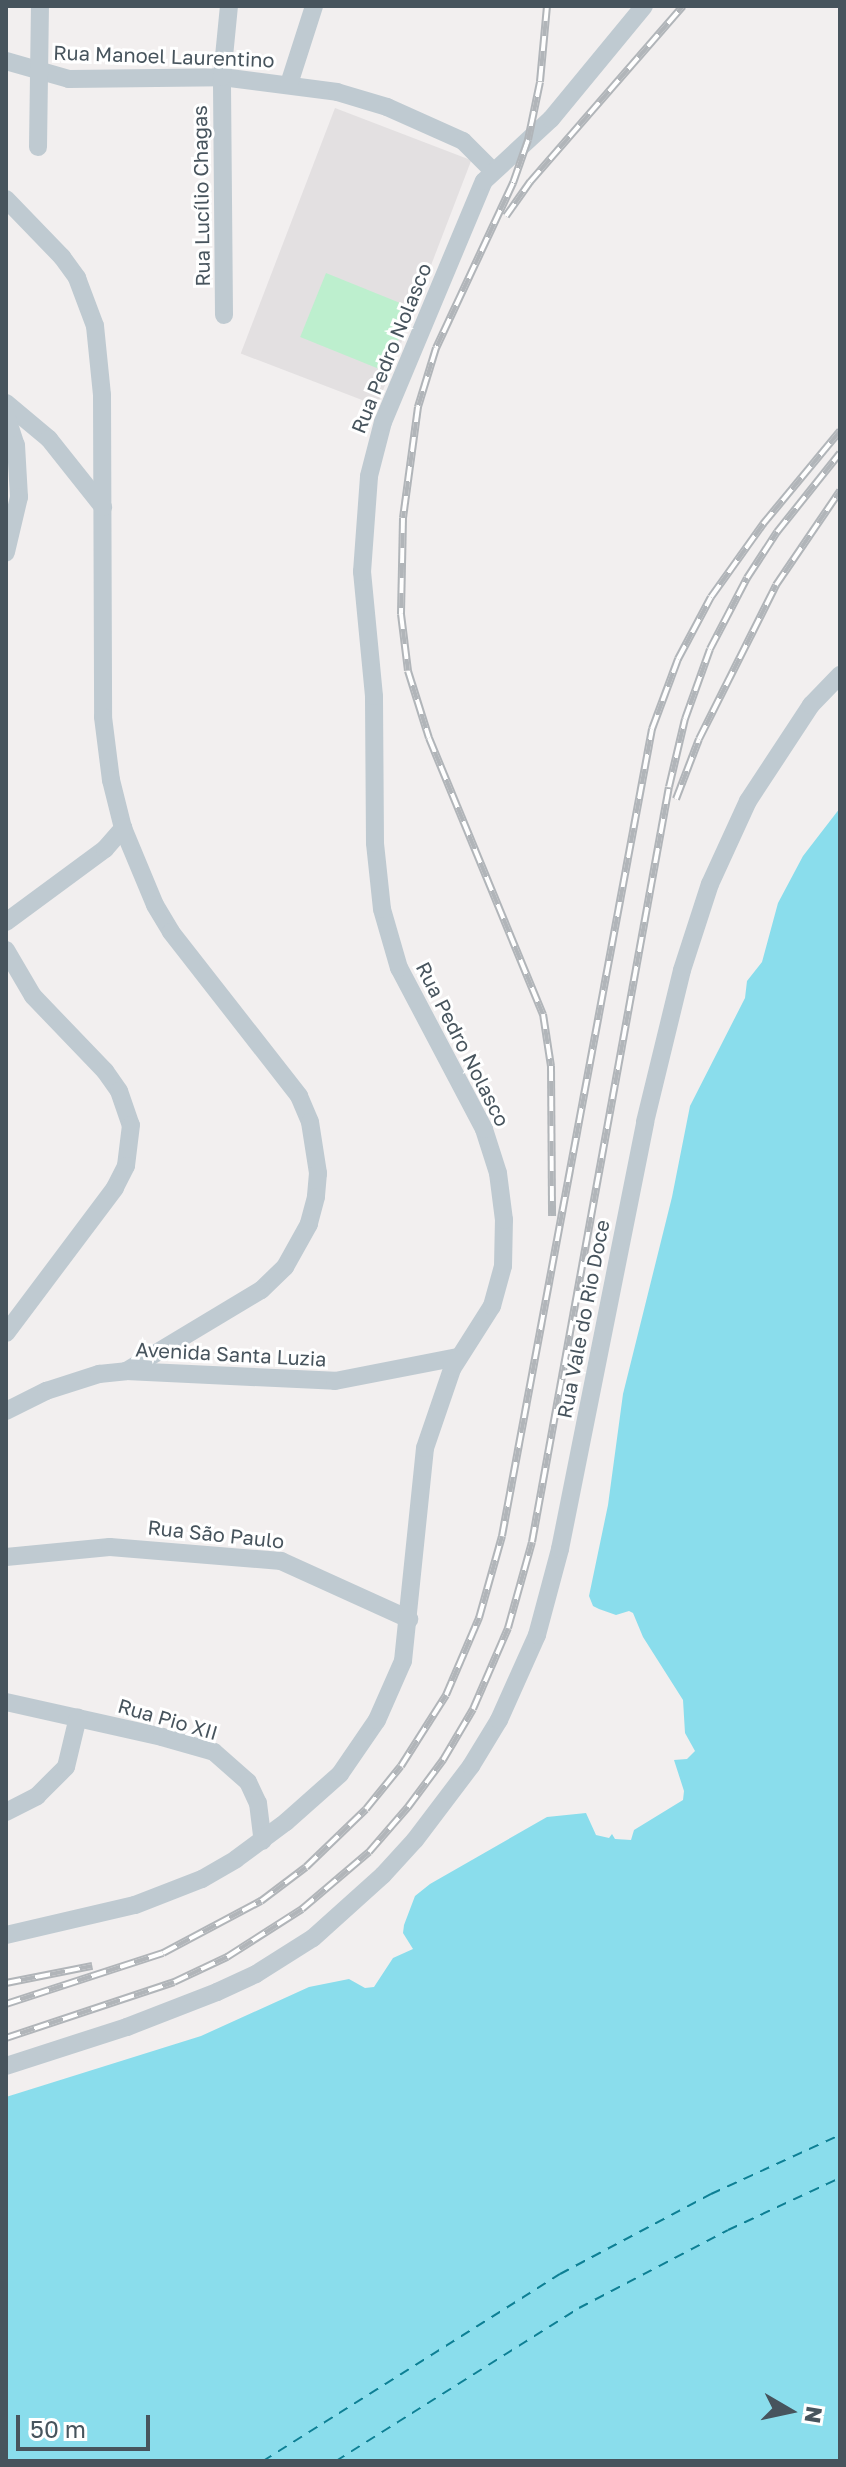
<!DOCTYPE html>
<meta charset="utf-8">
<style>
body{margin:0}
#map{position:relative;width:846px;height:2467px;overflow:hidden;background:#f2efef;font-family:"Golos Text",sans-serif}
div>[style]{position:absolute}
.education>*{inset:0;background:#e3e0e1;transform-origin:0 0}
.green>*{inset:0;background:#bdefce;transform-origin:0 0}
.water>*{inset:0;background:#8addec}
.ferry>*{height:2px;margin-top:-1px;transform-origin:0;background:repeating-linear-gradient(90deg,#0d7f94 0 10px,transparent 0 18px)}
.minor>*{height:18px;margin:-9px;padding:0 9px;transform-origin:9px;border-radius:9px;background:#bfcad1}
.rail>*{height:8px;margin-top:-4px;transform-origin:0;background:repeating-linear-gradient(90deg,#fff 0 15px,#b1b5b9 0 30px);box-sizing:border-box;border-block:2px solid #b1b5b9}
span{translate:-50% -50%;white-space:nowrap;text-align:center;line-height:1.15;-webkit-text-stroke:6px #fff;paint-order:stroke}
.street-label{font-size:20px;color:#47545d}
.frame{position:absolute;inset:0;border:8px solid #47545d;pointer-events:none}
.north{position:absolute;left:750px;top:2371px;width:80px;height:80px;-webkit-text-stroke:6px #fff;paint-order:stroke;rotate:99deg;font-size:22px;font-weight:700;line-height:32px;text-align:center;color:#47545d}
.north::after{content:'';display:block;margin:auto;width:28px;height:36px;background:#47545d;clip-path:polygon(50% 0,100% 100%,50% 72%,0 100%)}
.scale{position:absolute;left:16px;top:2415px;width:134px;height:36px;box-sizing:border-box;border:4px solid #47545d;border-top:0;padding-left:10px;font-size:24px;line-height:28px;white-space:nowrap;color:#47545d;-webkit-text-stroke:6px #fff;paint-order:stroke}
</style>
<div id="map">
<div class="education">
<div style="left:335px;top:108px;width:146px;height:263px;rotate:21deg"></div>
</div>
<div class="green">
<div style="left:326px;top:273px;width:92px;height:69px;rotate:22deg"></div>
</div>
<div class="water">
<div style="clip-path:polygon(840px 808px,840px 2461px,6px 2461px,6px 2097px,201px 2036px,309px 1987px,349px 1979px,365px 1988px,374px 1987px,393px 1958px,413px 1949px,403px 1933px,404px 1925px,415px 1896px,430px 1884px,547px 1817px,586px 1813px,596px 1835px,609px 1838px,612px 1834px,615px 1839px,631px 1840px,634px 1830px,683px 1800px,684px 1791px,674px 1760px,687px 1759px,695px 1751px,685px 1733px,683px 1700px,643px 1637px,633px 1613px,629px 1611px,616px 1615px,599px 1609px,593px 1606px,589px 1596px,608px 1505px,623px 1394px,672px 1197px,690px 1106px,745px 998px,747px 981px,762px 962px,778px 903px,803px 856px)"></div>
</div>
<div class="ferry">
<div style="left:263px;top:2461px;width:351px;rotate:-32.2deg"></div>
<div style="left:560px;top:2274px;width:171px;rotate:-27.9deg"></div>
<div style="left:711px;top:2194px;width:142px;rotate:-24.6deg"></div>
<div style="left:336px;top:2461px;width:287px;rotate:-32.2deg"></div>
<div style="left:579px;top:2308px;width:168px;rotate:-27.6deg"></div>
<div style="left:728px;top:2230px;width:123px;rotate:-24.9deg"></div>
</div>
<div class="minor">
<div style="left:6px;top:61px;width:66px;rotate:15.9deg"></div>
<div style="left:69px;top:79px;width:153px;rotate:-0.7deg"></div>
<div style="left:222px;top:77px;width:116px;rotate:7.4deg"></div>
<div style="left:337px;top:92px;width:52px;rotate:16.7deg"></div>
<div style="left:387px;top:107px;width:83px;rotate:24.1deg"></div>
<div style="left:463px;top:141px;width:41px;rotate:45deg"></div>
<div style="left:289px;top:84px;width:82px;rotate:-72.2deg"></div>
<div style="left:38px;top:147px;width:141px;rotate:-89.2deg"></div>
<div style="left:6px;top:199px;width:81px;rotate:46deg"></div>
<div style="left:62px;top:257px;width:26px;rotate:54deg"></div>
<div style="left:77px;top:278px;width:51px;rotate:69.4deg"></div>
<div style="left:95px;top:326px;width:69px;rotate:84.2deg"></div>
<div style="left:102px;top:395px;width:322px;rotate:89.8deg"></div>
<div style="left:103px;top:717px;width:64px;rotate:82.8deg"></div>
<div style="left:111px;top:780px;width:49px;rotate:76deg"></div>
<div style="left:123px;top:828px;width:83px;rotate:67.4deg"></div>
<div style="left:155px;top:905px;width:31px;rotate:59deg"></div>
<div style="left:171px;top:932px;width:208px;rotate:52deg"></div>
<div style="left:299px;top:1096px;width:28px;rotate:67deg"></div>
<div style="left:310px;top:1122px;width:52px;rotate:81.1deg"></div>
<div style="left:318px;top:1173px;width:24px;rotate:95deg"></div>
<div style="left:316px;top:1197px;width:28px;rotate:105deg"></div>
<div style="left:309px;top:1224px;width:49px;rotate:119.2deg"></div>
<div style="left:285px;top:1267px;width:33px;rotate:136deg"></div>
<div style="left:261px;top:1290px;width:157px;rotate:149deg"></div>
<div style="left:224px;top:315px;width:238px;rotate:-90.5deg"></div>
<div style="left:222px;top:77px;width:71px;rotate:-84.4deg"></div>
<div style="left:6px;top:403px;width:56px;rotate:39.9deg"></div>
<div style="left:49px;top:439px;width:87px;rotate:51.5deg"></div>
<div style="left:6px;top:415px;width:32px;rotate:72deg"></div>
<div style="left:16px;top:445px;width:52px;rotate:86.7deg"></div>
<div style="left:19px;top:497px;width:57px;rotate:103.3deg"></div>
<div style="left:6px;top:922px;width:123px;rotate:-36.4deg"></div>
<div style="left:105px;top:849px;width:28px;rotate:-49deg"></div>
<div style="left:6px;top:950px;width:53px;rotate:59.6deg"></div>
<div style="left:33px;top:996px;width:104px;rotate:46.2deg"></div>
<div style="left:105px;top:1071px;width:24px;rotate:55deg"></div>
<div style="left:119px;top:1091px;width:36px;rotate:71deg"></div>
<div style="left:131px;top:1125px;width:41px;rotate:97deg"></div>
<div style="left:126px;top:1166px;width:25px;rotate:117deg"></div>
<div style="left:115px;top:1188px;width:181px;rotate:126.9deg"></div>
<div style="left:6px;top:1411px;width:45px;rotate:-26.6deg"></div>
<div style="left:46px;top:1391px;width:56px;rotate:-17.8deg"></div>
<div style="left:99px;top:1374px;width:27px;rotate:-6deg"></div>
<div style="left:126px;top:1371px;width:209px;rotate:2.7deg"></div>
<div style="left:335px;top:1381px;width:126px;rotate:-11deg"></div>
<div style="left:6px;top:1557px;width:104px;rotate:-5.5deg"></div>
<div style="left:110px;top:1547px;width:172px;rotate:4.7deg"></div>
<div style="left:281px;top:1561px;width:141px;rotate:24.4deg"></div>
<div style="left:6px;top:1702px;width:160px;rotate:12.6deg"></div>
<div style="left:162px;top:1737px;width:54px;rotate:16.1deg"></div>
<div style="left:214px;top:1752px;width:45px;rotate:41.4deg"></div>
<div style="left:248px;top:1782px;width:23px;rotate:65deg"></div>
<div style="left:258px;top:1803px;width:38px;rotate:83deg"></div>
<div style="left:6px;top:1812px;width:35px;rotate:-27deg"></div>
<div style="left:37px;top:1796px;width:41px;rotate:-45deg"></div>
<div style="left:66px;top:1767px;width:51px;rotate:-76.5deg"></div>
<div style="left:6px;top:1935px;width:132px;rotate:-13.1deg"></div>
<div style="left:135px;top:1905px;width:72px;rotate:-21.2deg"></div>
<div style="left:202px;top:1879px;width:39px;rotate:-30deg"></div>
<div style="left:236px;top:1859px;width:62px;rotate:-36.5deg"></div>
<div style="left:286px;top:1822px;width:72px;rotate:-41.6deg"></div>
<div style="left:340px;top:1774px;width:65px;rotate:-55.6deg"></div>
<div style="left:377px;top:1720px;width:64px;rotate:-66.2deg"></div>
<div style="left:403px;top:1661px;width:214px;rotate:-84.1deg"></div>
<div style="left:425px;top:1448px;width:83px;rotate:-71.1deg"></div>
<div style="left:452px;top:1369px;width:75px;rotate:-57.6deg"></div>
<div style="left:492px;top:1306px;width:41px;rotate:-74.6deg"></div>
<div style="left:503px;top:1266px;width:46px;rotate:-88.8deg"></div>
<div style="left:504px;top:1220px;width:47px;rotate:-97.3deg"></div>
<div style="left:498px;top:1173px;width:46px;rotate:-107.7deg"></div>
<div style="left:484px;top:1129px;width:182px;rotate:-117.8deg"></div>
<div style="left:399px;top:968px;width:61px;rotate:-106.1deg"></div>
<div style="left:382px;top:909px;width:66px;rotate:-96.1deg"></div>
<div style="left:375px;top:843px;width:147px;rotate:-90.4deg"></div>
<div style="left:374px;top:696px;width:125px;rotate:-95.5deg"></div>
<div style="left:362px;top:572px;width:96px;rotate:-85.8deg"></div>
<div style="left:369px;top:476px;width:56px;rotate:-75.5deg"></div>
<div style="left:383px;top:422px;width:261px;rotate:-67.3deg"></div>
<div style="left:484px;top:181px;width:91px;rotate:-42.8deg"></div>
<div style="left:551px;top:119px;width:146px;rotate:-50.5deg"></div>
<div style="left:6px;top:2066px;width:127px;rotate:-17.9deg"></div>
<div style="left:127px;top:2027px;width:97px;rotate:-21.3deg"></div>
<div style="left:217px;top:1992px;width:43px;rotate:-24.8deg"></div>
<div style="left:256px;top:1974px;width:67px;rotate:-32.3deg"></div>
<div style="left:313px;top:1938px;width:94px;rotate:-42deg"></div>
<div style="left:383px;top:1875px;width:47px;rotate:-47.6deg"></div>
<div style="left:415px;top:1840px;width:93px;rotate:-52.9deg"></div>
<div style="left:471px;top:1766px;width:54px;rotate:-58.7deg"></div>
<div style="left:499px;top:1720px;width:93px;rotate:-65.9deg"></div>
<div style="left:537px;top:1635px;width:89px;rotate:-75deg"></div>
<div style="left:560px;top:1549px;width:435px;rotate:-78.7deg"></div>
<div style="left:645px;top:1122px;width:156px;rotate:-76.3deg"></div>
<div style="left:682px;top:970px;width:90px;rotate:-72deg"></div>
<div style="left:710px;top:884px;width:91px;rotate:-65.4deg"></div>
<div style="left:748px;top:801px;width:115px;rotate:-56.7deg"></div>
<div style="left:811px;top:705px;width:42px;rotate:-46deg"></div>
</div>
<div class="rail">
<div style="left:547px;top:6px;width:76px;rotate:95.3deg"></div>
<div style="left:540px;top:82px;width:59px;rotate:101.7deg"></div>
<div style="left:528px;top:140px;width:46px;rotate:109.2deg"></div>
<div style="left:513px;top:183px;width:182px;rotate:115deg"></div>
<div style="left:436px;top:348px;width:62px;rotate:107deg"></div>
<div style="left:418px;top:407px;width:112px;rotate:97.7deg"></div>
<div style="left:403px;top:518px;width:96px;rotate:91.2deg"></div>
<div style="left:401px;top:614px;width:57px;rotate:83deg"></div>
<div style="left:408px;top:671px;width:70px;rotate:72.6deg"></div>
<div style="left:429px;top:738px;width:299px;rotate:67.6deg"></div>
<div style="left:543px;top:1014px;width:53px;rotate:81.3deg"></div>
<div style="left:551px;top:1066px;width:150px;rotate:89.6deg"></div>
<div style="left:506px;top:216px;width:42px;rotate:-54.8deg"></div>
<div style="left:530px;top:182px;width:233px;rotate:-49deg"></div>
<div style="left:676px;top:799px;width:64px;rotate:-69deg"></div>
<div style="left:699px;top:739px;width:172px;rotate:-63.4deg"></div>
<div style="left:776px;top:585px;width:114px;rotate:-55.8deg"></div>
<div style="left:6px;top:1983px;width:88px;rotate:-11.2deg"></div>
<div style="left:6px;top:2004px;width:165px;rotate:-18deg"></div>
<div style="left:163px;top:1953px;width:111px;rotate:-28deg"></div>
<div style="left:261px;top:1901px;width:56px;rotate:-37.1deg"></div>
<div style="left:306px;top:1867px;width:83px;rotate:-44deg"></div>
<div style="left:366px;top:1809px;width:55px;rotate:-50.9deg"></div>
<div style="left:401px;top:1766px;width:84px;rotate:-57.6deg"></div>
<div style="left:446px;top:1695px;width:84px;rotate:-66.8deg"></div>
<div style="left:479px;top:1618px;width:85px;rotate:-74.3deg"></div>
<div style="left:502px;top:1536px;width:821px;rotate:-79.47deg"></div>
<div style="left:652px;top:729px;width:75px;rotate:-69.6deg"></div>
<div style="left:678px;top:659px;width:70px;rotate:-62deg"></div>
<div style="left:711px;top:597px;width:90px;rotate:-54.5deg"></div>
<div style="left:763px;top:524px;width:121px;rotate:-50.4deg"></div>
<div style="left:6px;top:2038px;width:177px;rotate:-18.4deg"></div>
<div style="left:174px;top:1982px;width:59px;rotate:-25.3deg"></div>
<div style="left:227px;top:1957px;width:89px;rotate:-32.6deg"></div>
<div style="left:302px;top:1909px;width:88px;rotate:-40.4deg"></div>
<div style="left:369px;top:1852px;width:60px;rotate:-49.1deg"></div>
<div style="left:408px;top:1807px;width:59px;rotate:-53.3deg"></div>
<div style="left:443px;top:1760px;width:59px;rotate:-59.5deg"></div>
<div style="left:473px;top:1709px;width:88px;rotate:-66.6deg"></div>
<div style="left:508px;top:1628px;width:89px;rotate:-74.4deg"></div>
<div style="left:532px;top:1542px;width:767px;rotate:-79.72deg"></div>
<div style="left:669px;top:787px;width:70px;rotate:-76.8deg"></div>
<div style="left:685px;top:719px;width:74px;rotate:-70.3deg"></div>
<div style="left:710px;top:649px;width:80px;rotate:-62.5deg"></div>
<div style="left:747px;top:578px;width:55px;rotate:-56.9deg"></div>
<div style="left:777px;top:532px;width:101px;rotate:-51.4deg"></div>
</div>
<div class="street-label">
<span style="left:164px;top:56px;rotate:2deg">Rua Manoel Laurentino</span>
<span style="left:201px;top:196px;rotate:-91deg">Rua Lucílio Chagas</span>
<span style="left:391px;top:348px;rotate:-68deg">Rua Pedro Nolasco</span>
<span style="left:463px;top:1044px;rotate:63deg">Rua Pedro Nolasco</span>
<span style="left:583px;top:1319px;rotate:-79deg">Rua Vale do Rio Doce</span>
<span style="left:231px;top:1354px;rotate:3deg">Avenida Santa Luzia</span>
<span style="left:216px;top:1534px;rotate:6deg">Rua São Paulo</span>
<span style="left:168px;top:1719px;rotate:16deg">Rua Pio XII</span>
</div>
<div class="frame"></div>
<div class="north">N</div>
<div class="scale">50 m</div>
</div>
